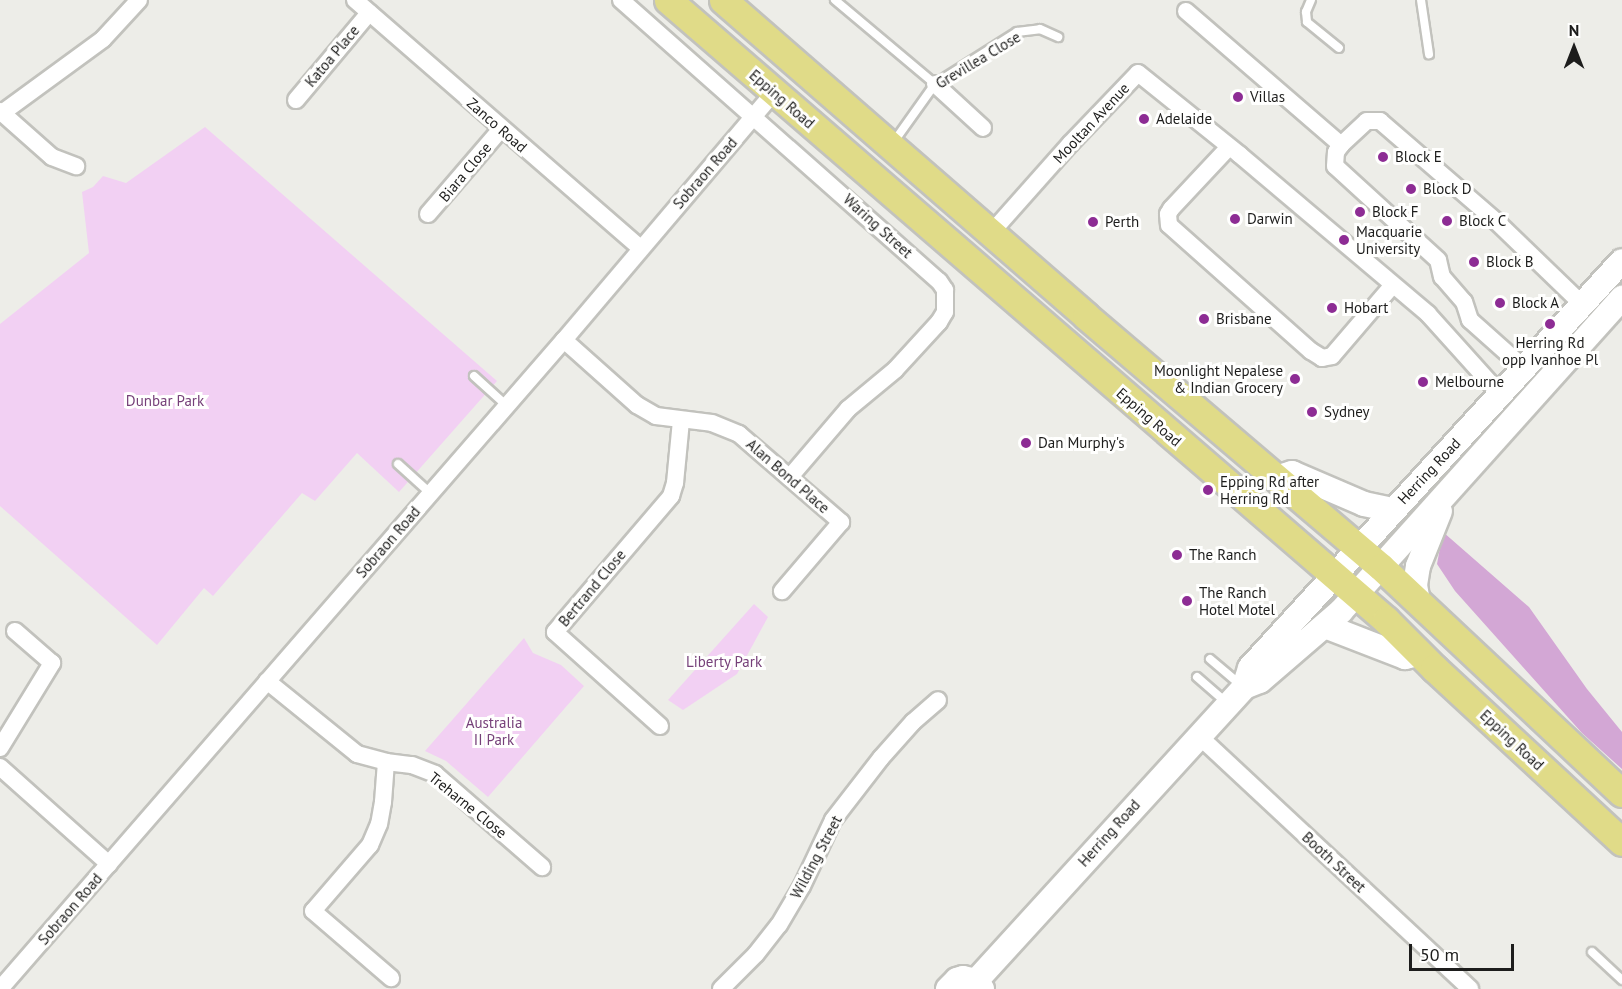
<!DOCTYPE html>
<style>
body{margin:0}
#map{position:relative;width:1622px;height:989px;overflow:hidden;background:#edede8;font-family:"PT Sans",sans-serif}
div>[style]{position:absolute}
.green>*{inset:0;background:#f2d0f3}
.forest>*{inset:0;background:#d3a7d5}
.roads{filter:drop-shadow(2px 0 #c2c2bd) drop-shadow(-2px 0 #c2c2bd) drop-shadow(0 2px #c2c2bd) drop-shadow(0 -2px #c2c2bd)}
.lane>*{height:8px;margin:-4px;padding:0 4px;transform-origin:4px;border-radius:4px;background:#fff}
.street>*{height:16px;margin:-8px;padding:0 8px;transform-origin:8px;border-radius:8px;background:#fff}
.secondary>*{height:24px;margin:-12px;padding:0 12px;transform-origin:12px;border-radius:12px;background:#fff}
.primary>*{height:27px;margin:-13.5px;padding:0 13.5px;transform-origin:13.5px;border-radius:13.5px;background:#e0db88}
.dots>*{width:16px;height:16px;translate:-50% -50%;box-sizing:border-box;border:3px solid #fffffe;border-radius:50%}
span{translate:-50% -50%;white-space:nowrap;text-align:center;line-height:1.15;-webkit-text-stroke:6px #fffffe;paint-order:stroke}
.street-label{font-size:15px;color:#1d1d1c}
.poi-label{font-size:15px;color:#1d1d1c}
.left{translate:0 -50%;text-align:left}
.right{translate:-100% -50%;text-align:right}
.park-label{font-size:15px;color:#764079}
.north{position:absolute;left:1544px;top:18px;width:60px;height:60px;-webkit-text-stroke:4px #fffffe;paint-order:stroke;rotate:0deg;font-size:16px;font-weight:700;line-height:24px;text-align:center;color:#1d1d1c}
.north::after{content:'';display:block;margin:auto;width:21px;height:27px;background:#1d1d1c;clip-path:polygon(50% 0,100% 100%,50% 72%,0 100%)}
.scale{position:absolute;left:1409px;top:944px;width:105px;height:27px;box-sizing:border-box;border:3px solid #1d1d1c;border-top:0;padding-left:8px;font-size:18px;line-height:21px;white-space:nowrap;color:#1d1d1c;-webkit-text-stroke:4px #fffffe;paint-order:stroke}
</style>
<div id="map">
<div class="green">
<div style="clip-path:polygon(205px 127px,497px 381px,399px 492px,357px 453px,315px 501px,302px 493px,213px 596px,204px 588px,157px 645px,0 506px,0 324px,89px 253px,82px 192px,93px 187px,103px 176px,126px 183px)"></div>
<div style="clip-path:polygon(754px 604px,768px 617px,737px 674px,683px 710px,668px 700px)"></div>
<div style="clip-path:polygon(524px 638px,533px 653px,561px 665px,584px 686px,488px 797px,446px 761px,425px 751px)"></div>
</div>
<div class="forest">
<div style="clip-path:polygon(1443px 532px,1529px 607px,1587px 689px,1622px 732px,1622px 769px,1582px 733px,1455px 591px,1437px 564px)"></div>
</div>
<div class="roads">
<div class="lane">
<div style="left:835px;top:0;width:131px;rotate:40deg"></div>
<div style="left:1311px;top:0;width:13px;rotate:113deg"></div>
<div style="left:1306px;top:12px;width:10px;rotate:84deg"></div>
<div style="left:1307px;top:22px;width:41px;rotate:39.1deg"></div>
<div style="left:1421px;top:0;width:55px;rotate:81.6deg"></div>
<div style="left:893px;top:143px;width:72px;rotate:-54.6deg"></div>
<div style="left:935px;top:84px;width:97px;rotate:-32.4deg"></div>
<div style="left:1017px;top:32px;width:23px;rotate:-7deg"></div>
<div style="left:1040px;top:29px;width:20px;rotate:24deg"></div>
<div style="left:474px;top:376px;width:43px;rotate:42.2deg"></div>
<div style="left:398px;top:464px;width:43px;rotate:42.2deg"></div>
<div style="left:1210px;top:659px;width:42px;rotate:40.2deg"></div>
<div style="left:1197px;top:677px;width:40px;rotate:41deg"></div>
<div style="left:1592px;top:952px;width:41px;rotate:43deg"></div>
</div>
<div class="street">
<div style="left:355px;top:0;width:378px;rotate:41deg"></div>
<div style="left:621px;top:0;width:424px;rotate:41.5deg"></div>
<div style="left:939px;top:281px;width:11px;rotate:56deg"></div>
<div style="left:945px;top:290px;width:22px;rotate:90deg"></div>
<div style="left:945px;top:312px;width:12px;rotate:121deg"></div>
<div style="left:939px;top:322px;width:65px;rotate:132.5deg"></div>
<div style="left:895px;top:370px;width:61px;rotate:140.3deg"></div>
<div style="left:848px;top:409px;width:89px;rotate:130.5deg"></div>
<div style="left:1186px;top:11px;width:205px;rotate:40.8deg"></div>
<div style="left:935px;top:84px;width:65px;rotate:42.5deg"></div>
<div style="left:296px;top:100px;width:114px;rotate:-50deg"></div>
<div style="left:0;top:111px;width:69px;rotate:41.5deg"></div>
<div style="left:52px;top:157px;width:26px;rotate:21deg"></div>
<div style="left:2px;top:113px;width:125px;rotate:-36.2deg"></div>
<div style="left:103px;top:39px;width:53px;rotate:-47.3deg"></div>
<div style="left:1229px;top:147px;width:85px;rotate:133.1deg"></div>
<div style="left:1171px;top:209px;width:6px;rotate:121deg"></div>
<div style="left:1168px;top:214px;width:11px;rotate:85deg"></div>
<div style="left:1169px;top:225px;width:190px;rotate:41.6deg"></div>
<div style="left:1311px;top:351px;width:13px;rotate:32deg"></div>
<div style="left:1322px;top:358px;width:10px;rotate:-11deg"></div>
<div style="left:1332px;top:356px;width:92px;rotate:-49.4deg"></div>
<div style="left:428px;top:214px;width:112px;rotate:-49.3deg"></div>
<div style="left:991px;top:233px;width:119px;rotate:-48.4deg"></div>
<div style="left:1070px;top:144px;width:98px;rotate:-46.2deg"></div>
<div style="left:1138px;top:73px;width:131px;rotate:38.8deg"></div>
<div style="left:1240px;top:155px;width:246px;rotate:40.2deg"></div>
<div style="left:1428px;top:314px;width:109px;rotate:48deg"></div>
<div style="left:564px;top:340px;width:98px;rotate:41.7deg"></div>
<div style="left:637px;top:405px;width:22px;rotate:30deg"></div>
<div style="left:656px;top:416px;width:56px;rotate:7.1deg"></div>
<div style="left:712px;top:423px;width:29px;rotate:22deg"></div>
<div style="left:739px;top:434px;width:135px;rotate:40.8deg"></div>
<div style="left:841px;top:522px;width:91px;rotate:130.5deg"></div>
<div style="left:1525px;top:369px;width:74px;rotate:-138.3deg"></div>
<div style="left:1470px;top:320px;width:19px;rotate:-108deg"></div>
<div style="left:1464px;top:302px;width:33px;rotate:-131deg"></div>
<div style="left:1442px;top:277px;width:17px;rotate:-103deg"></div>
<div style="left:1438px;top:260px;width:139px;rotate:-137.6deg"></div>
<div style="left:1335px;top:166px;width:14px;rotate:-86deg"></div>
<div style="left:1336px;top:152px;width:9px;rotate:-54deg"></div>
<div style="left:1341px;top:145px;width:35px;rotate:-43deg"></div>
<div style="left:1367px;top:121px;width:13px"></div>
<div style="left:1380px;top:121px;width:155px;rotate:40.8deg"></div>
<div style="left:1497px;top:222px;width:118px;rotate:44deg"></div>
<div style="left:267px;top:681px;width:116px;rotate:39deg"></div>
<div style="left:357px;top:754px;width:30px;rotate:15deg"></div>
<div style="left:386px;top:762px;width:26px;rotate:7deg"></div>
<div style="left:412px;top:765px;width:25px;rotate:21deg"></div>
<div style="left:435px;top:774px;width:142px;rotate:41deg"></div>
<div style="left:660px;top:726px;width:141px;rotate:-138.2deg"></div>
<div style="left:555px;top:632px;width:179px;rotate:-49.5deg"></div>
<div style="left:671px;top:496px;width:14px;rotate:-73deg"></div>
<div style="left:675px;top:483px;width:62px;rotate:-84.5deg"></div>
<div style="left:1198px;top:735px;width:372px;rotate:43deg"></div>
<div style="left:0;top:748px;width:100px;rotate:-58.5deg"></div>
<div style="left:52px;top:663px;width:49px;rotate:-139.1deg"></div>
<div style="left:386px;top:762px;width:40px;rotate:94.3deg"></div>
<div style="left:383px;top:802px;width:22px;rotate:100deg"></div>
<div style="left:379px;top:824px;width:23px;rotate:113deg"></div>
<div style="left:370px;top:845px;width:87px;rotate:130.8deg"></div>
<div style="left:313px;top:911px;width:103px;rotate:40.7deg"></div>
<div style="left:0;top:767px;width:146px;rotate:41.7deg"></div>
<div style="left:0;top:989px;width:860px;rotate:-49.01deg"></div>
<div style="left:564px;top:340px;width:325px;rotate:-49.7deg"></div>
<div style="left:721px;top:989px;width:49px;rotate:-45deg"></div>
<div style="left:756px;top:954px;width:37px;rotate:-52deg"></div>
<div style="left:779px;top:925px;width:45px;rotate:-59.5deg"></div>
<div style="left:802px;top:886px;width:73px;rotate:-64.8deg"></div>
<div style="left:833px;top:820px;width:78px;rotate:-52.3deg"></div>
<div style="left:881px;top:758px;width:48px;rotate:-48.4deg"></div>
<div style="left:913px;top:722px;width:33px;rotate:-41deg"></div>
</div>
<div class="secondary">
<div style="left:1275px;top:478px;width:18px;rotate:-16deg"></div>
<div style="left:1292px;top:473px;width:78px;rotate:23.3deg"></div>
<div style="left:1364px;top:504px;width:29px;rotate:12deg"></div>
<div style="left:1418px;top:602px;width:17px;rotate:-100deg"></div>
<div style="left:1415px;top:585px;width:19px;rotate:-81deg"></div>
<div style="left:1418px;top:566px;width:59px;rotate:-68.2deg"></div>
<div style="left:1325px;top:626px;width:86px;rotate:21.2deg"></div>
<div style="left:1405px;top:657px;width:13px;rotate:-13deg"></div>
<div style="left:1244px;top:687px;width:17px;rotate:-21deg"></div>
<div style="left:1260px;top:681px;width:107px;rotate:-40.8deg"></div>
<div style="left:1341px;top:611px;width:421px;rotate:-48.1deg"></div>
<div style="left:976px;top:981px;width:398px;rotate:-47.6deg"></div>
<div style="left:1244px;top:687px;width:20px;rotate:-72deg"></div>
<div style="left:1250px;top:668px;width:551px;rotate:-47.57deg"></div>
<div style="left:948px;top:989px;width:13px;rotate:-45deg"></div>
<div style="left:957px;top:980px;width:6px;rotate:-18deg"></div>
<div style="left:963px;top:978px;width:13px;rotate:13deg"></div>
<div style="left:976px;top:981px;width:10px;rotate:53deg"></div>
</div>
<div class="primary">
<div style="left:668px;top:0;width:949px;rotate:40.81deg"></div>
<div style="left:1386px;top:620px;width:68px;rotate:45deg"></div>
<div style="left:1434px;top:668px;width:256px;rotate:42.8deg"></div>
<div style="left:723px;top:0;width:481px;rotate:41deg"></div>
<div style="left:1086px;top:316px;width:387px;rotate:40.4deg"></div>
<div style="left:1381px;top:567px;width:330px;rotate:43.2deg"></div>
</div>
</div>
<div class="dots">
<div style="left:1238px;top:97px;background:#8d2c94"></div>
<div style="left:1144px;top:119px;background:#8d2c94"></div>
<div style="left:1383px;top:157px;background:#8d2c94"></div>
<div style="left:1411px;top:189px;background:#8d2c94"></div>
<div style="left:1360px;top:212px;background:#8d2c94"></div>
<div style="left:1235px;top:219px;background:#8d2c94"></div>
<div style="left:1447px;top:221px;background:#8d2c94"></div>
<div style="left:1093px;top:222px;background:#8d2c94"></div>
<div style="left:1344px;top:240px;background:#8d2c94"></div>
<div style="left:1474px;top:262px;background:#8d2c94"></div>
<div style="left:1500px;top:303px;background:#8d2c94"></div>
<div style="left:1332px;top:308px;background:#8d2c94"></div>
<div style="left:1204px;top:319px;background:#8d2c94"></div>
<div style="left:1550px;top:324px;background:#8d2c94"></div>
<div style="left:1295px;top:379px;background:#8d2c94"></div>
<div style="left:1423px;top:382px;background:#8d2c94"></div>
<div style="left:1312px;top:412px;background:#8d2c94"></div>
<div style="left:1026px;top:443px;background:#8d2c94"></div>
<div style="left:1208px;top:490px;background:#8d2c94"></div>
<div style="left:1177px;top:555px;background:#8d2c94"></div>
<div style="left:1187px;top:601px;background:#8d2c94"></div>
</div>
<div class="street-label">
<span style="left:332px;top:56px;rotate:-50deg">Katoa Place</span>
<span style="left:978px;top:60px;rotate:-31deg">Grevillea Close</span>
<span style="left:782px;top:99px;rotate:41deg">Epping Road</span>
<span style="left:1091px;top:123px;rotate:-47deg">Mooltan Avenue</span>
<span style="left:497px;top:125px;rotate:41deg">Zanco Road</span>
<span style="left:465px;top:172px;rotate:-50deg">Biara Close</span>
<span style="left:705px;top:173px;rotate:-49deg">Sobraon Road</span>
<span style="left:878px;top:226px;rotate:42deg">Waring Street</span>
<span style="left:1149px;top:417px;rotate:41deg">Epping Road</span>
<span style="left:1429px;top:471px;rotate:-47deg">Herring Road</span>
<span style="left:788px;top:476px;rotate:41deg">Alan Bond Place</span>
<span style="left:388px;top:542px;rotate:-49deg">Sobraon Road</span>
<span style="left:592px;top:588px;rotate:-50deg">Bertrand Close</span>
<span style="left:1512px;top:740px;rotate:43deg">Epping Road</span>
<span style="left:468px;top:805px;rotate:39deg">Treharne Close</span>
<span style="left:1109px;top:833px;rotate:-48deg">Herring Road</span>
<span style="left:816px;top:857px;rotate:-62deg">Wilding Street</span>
<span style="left:1334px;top:862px;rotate:43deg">Booth Street</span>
<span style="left:70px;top:909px;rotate:-49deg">Sobraon Road</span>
</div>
<div class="poi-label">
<span class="left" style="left:1250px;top:97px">Villas</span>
<span class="left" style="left:1156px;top:119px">Adelaide</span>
<span class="left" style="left:1395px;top:157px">Block E</span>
<span class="left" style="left:1423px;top:189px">Block D</span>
<span class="left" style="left:1372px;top:212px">Block F</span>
<span class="left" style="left:1247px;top:219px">Darwin</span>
<span class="left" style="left:1459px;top:221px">Block C</span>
<span class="left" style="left:1105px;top:222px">Perth</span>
<span class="left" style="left:1356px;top:240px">Macquarie<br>University</span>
<span class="left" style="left:1486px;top:262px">Block B</span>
<span class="left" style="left:1512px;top:303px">Block A</span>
<span class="left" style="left:1344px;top:308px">Hobart</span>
<span class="left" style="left:1216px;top:319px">Brisbane</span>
<span style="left:1550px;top:351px">Herring Rd<br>opp Ivanhoe Pl</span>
<span class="right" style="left:1283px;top:379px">Moonlight Nepalese<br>&amp; Indian Grocery</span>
<span class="left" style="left:1435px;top:382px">Melbourne</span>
<span class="left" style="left:1324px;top:412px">Sydney</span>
<span class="left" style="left:1038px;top:443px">Dan Murphy's</span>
<span class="left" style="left:1220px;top:490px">Epping Rd after<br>Herring Rd</span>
<span class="left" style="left:1189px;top:555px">The Ranch</span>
<span class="left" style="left:1199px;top:601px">The Ranch<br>Hotel Motel</span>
</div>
<div class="park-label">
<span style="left:165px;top:401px">Dunbar Park</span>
<span style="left:724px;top:662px">Liberty Park</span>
<span style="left:494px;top:731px">Australia<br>II Park</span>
</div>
<div class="north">N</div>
<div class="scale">50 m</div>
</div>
